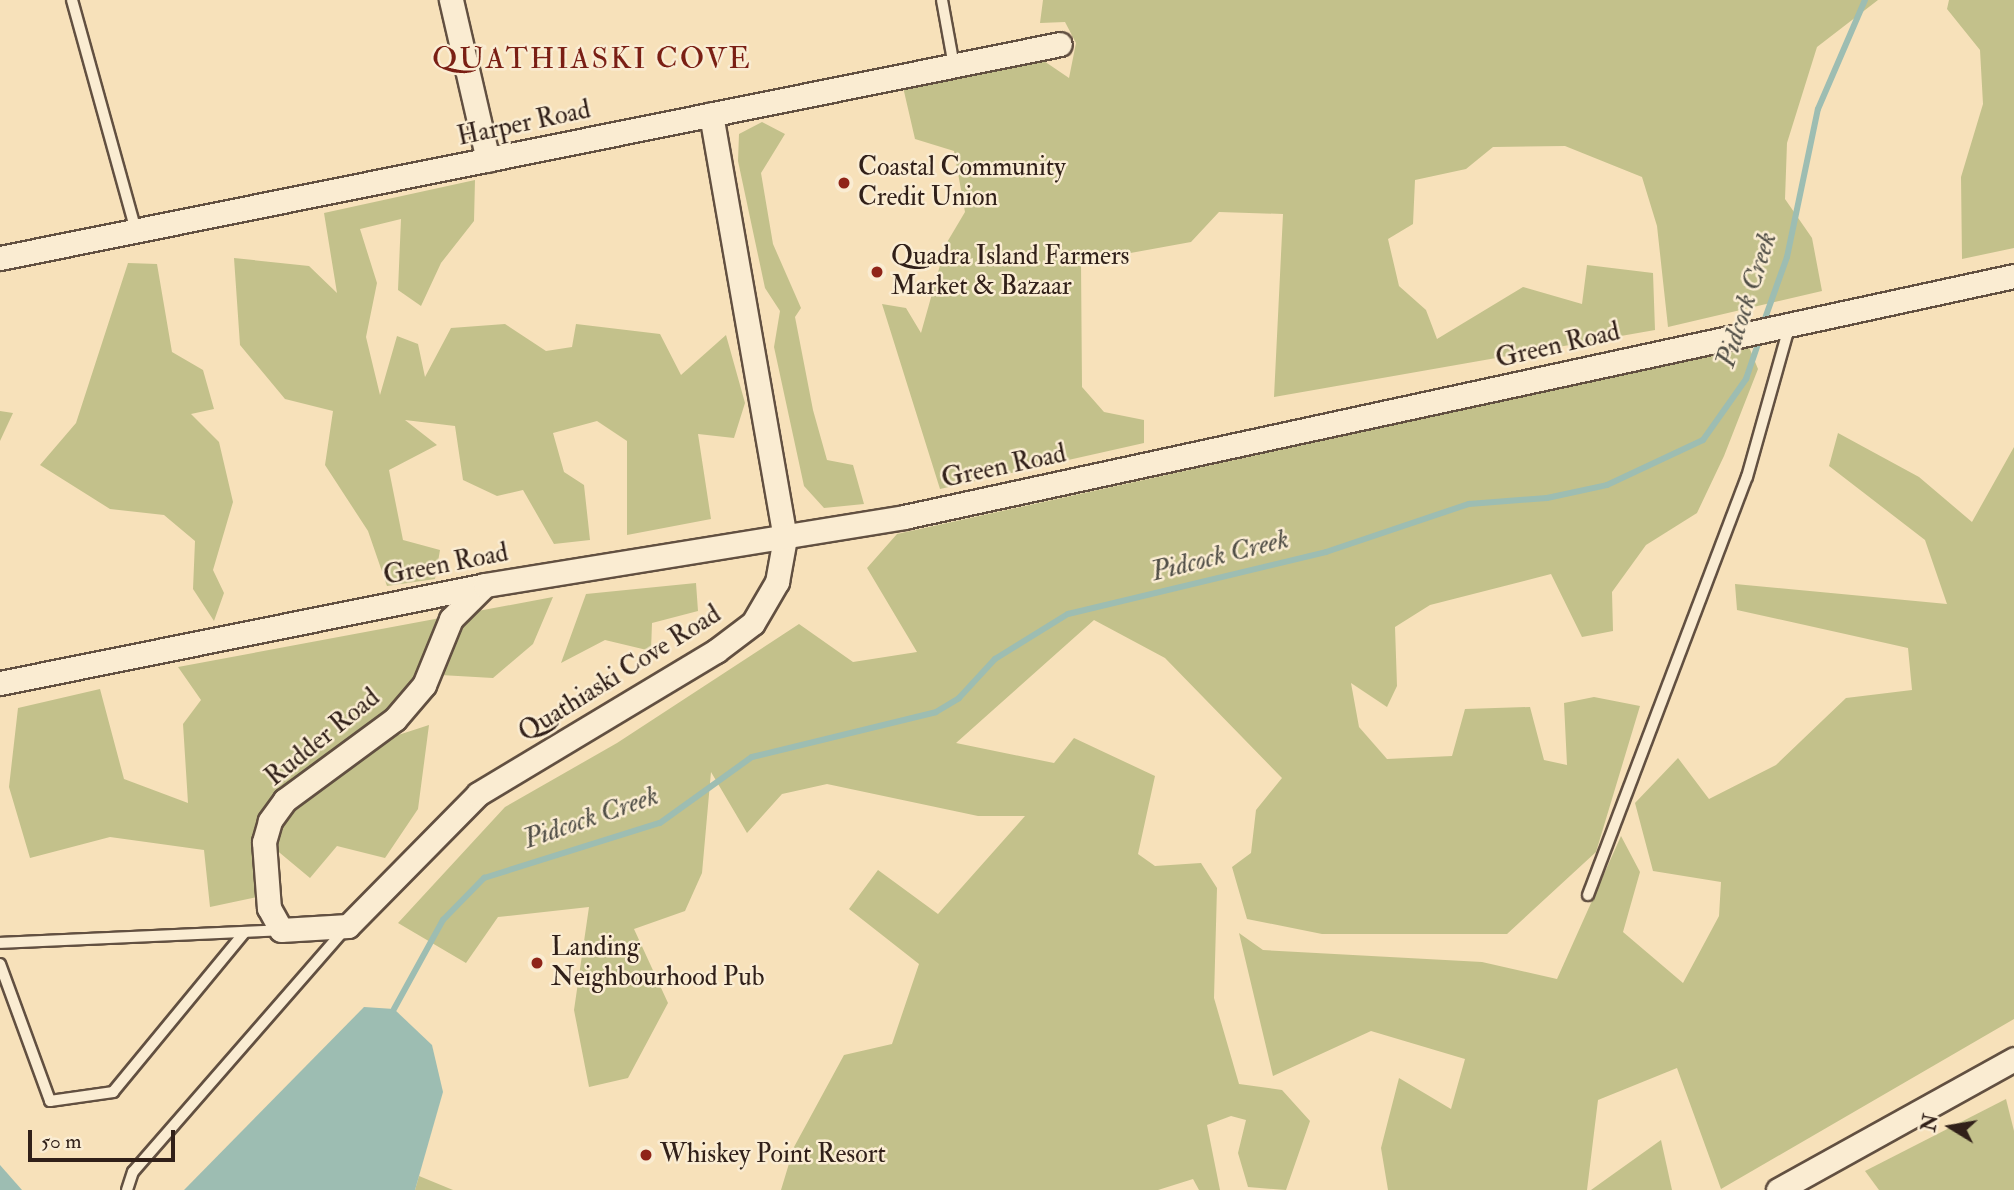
<!DOCTYPE html>
<style>
body{margin:0}
#map{position:relative;width:2014px;height:1190px;overflow:hidden;background:#f7e1ba;font-family:"IM FELL Double Pica",serif}
div>[style]{position:absolute}
.green>*{inset:0;background:#c3c18b}
.water>*{inset:0;background:#9dbdb2}
.stream>*{height:6px;margin:-3px;padding:0 3px;transform-origin:3px;border-radius:3px;background:#9dbdb2}
.roads{filter:drop-shadow(2px 0 #625041) drop-shadow(-2px 0 #625041) drop-shadow(0 2px #625041) drop-shadow(0 -2px #625041)}
.lane>*{height:10px;margin:-5px;padding:0 5px;transform-origin:5px;border-radius:5px;background:#faecd2}
.street>*{height:23px;margin:-11.5px;padding:0 11.5px;transform-origin:11.5px;border-radius:11.5px;background:#faecd2}
.dots>*{width:19px;height:19px;translate:-50% -50%;box-sizing:border-box;border:4px solid #faecd2;border-radius:50%}
span{translate:-50% -50%;white-space:nowrap;text-align:center;line-height:1.15;-webkit-text-stroke:5px #faecd2;paint-order:stroke}
.street-label{font-size:26px;color:#312019}
.poi-label{font-size:26px;color:#312019}
.left{translate:0 -50%;text-align:left}
.water-label{font-size:28px;color:#514f47;font-style:italic}
.quarter-label{font-size:30px;color:#7a1f14;letter-spacing:2px}
.north{position:absolute;left:1916px;top:1092px;width:70px;height:70px;-webkit-text-stroke:5px #faecd2;paint-order:stroke;rotate:281deg;font-size:19px;font-weight:700;line-height:28px;text-align:center;color:#312019}
.north::after{content:'';display:block;margin:auto;width:24px;height:32px;background:#312019;clip-path:polygon(50% 0,100% 100%,50% 72%,0 100%)}
.scale{position:absolute;left:28px;top:1130px;width:147px;height:32px;box-sizing:border-box;border:4px solid #312019;border-top:0;padding-left:9px;font-size:21px;line-height:24px;white-space:nowrap;color:#312019;-webkit-text-stroke:5px #faecd2;paint-order:stroke}
</style>
<div id="map">
<div class="green">
<div style="clip-path:polygon(1043px 0,1878px 0,1817px 47px,1787px 143px,1785px 199px,1812px 238px,1822px 291px,1668px 327px,1657px 226px,1642px 177px,1565px 146px,1493px 147px,1466px 169px,1415px 180px,1413px 224px,1388px 239px,1399px 286px,1426px 310px,1437px 339px,1523px 287px,1582px 304px,1587px 265px,1653px 273px,1655px 330px,1274px 397px,1283px 214px,1219px 212px,1191px 242px,1081px 262px,1082px 387px,1104px 412px,1144px 420px,1144px 443px,940px 489px,882px 304px,906px 308px,921px 333px,946px 244px,965px 212px,954px 151px,915px 139px,903px 87px,1041px 59px,1069px 78px,1076px 43px,1065px 22px,1040px 23px)"></div>
<div style="clip-path:polygon(1949px 0,2014px 0,2014px 248px,1962px 259px,1961px 177px,1983px 104px,1980px 50px,1947px 9px)"></div>
<div style="clip-path:polygon(762px 122px,785px 134px,761px 173px,773px 244px,801px 308px,795px 317px,813px 410px,827px 460px,853px 465px,864px 504px,824px 508px,804px 486px,774px 347px,780px 311px,765px 288px,738px 161px,739px 134px)"></div>
<div style="clip-path:polygon(475px 180px,474px 221px,441px 263px,421px 306px,398px 290px,401px 219px,360px 229px,377px 283px,366px 337px,380px 395px,397px 336px,418px 344px,425px 377px,451px 328px,505px 324px,546px 351px,572px 347px,576px 324px,660px 334px,681px 375px,726px 335px,745px 403px,734px 438px,698px 434px,711px 519px,627px 535px,627px 441px,597px 421px,553px 433px,564px 472px,584px 485px,590px 540px,554px 544px,523px 490px,497px 496px,463px 480px,455px 426px,405px 420px,437px 445px,389px 470px,403px 540px,440px 550px,435px 579px,387px 586px,368px 531px,325px 465px,333px 411px,285px 399px,240px 345px,234px 258px,309px 266px,337px 293px,324px 213px)"></div>
<div style="clip-path:polygon(128px 263px,157px 264px,172px 352px,203px 370px,214px 409px,191px 414px,219px 442px,233px 502px,213px 570px,224px 593px,214px 621px,193px 589px,195px 541px,164px 515px,110px 509px,40px 465px,76px 423px)"></div>
<div style="clip-path:polygon(1749px 347px,1758px 369px,1724px 456px,1697px 513px,1646px 545px,1612px 592px,1613px 631px,1582px 637px,1551px 574px,1430px 605px,1395px 627px,1397px 686px,1387px 707px,1351px 683px,1359px 727px,1387px 759px,1452px 756px,1465px 709px,1530px 707px,1544px 760px,1567px 765px,1564px 703px,1594px 697px,1640px 706px,1596px 852px,1507px 934px,1322px 934px,1247px 919px,1232px 867px,1251px 853px,1256px 810px,1282px 778px,1165px 658px,1094px 620px,956px 743px,1054px 763px,1074px 738px,1155px 776px,1138px 854px,1155px 866px,1201px 863px,1217px 888px,1214px 998px,1239px 1084px,1282px 1090px,1310px 1121px,1286px 1190px,1248px 1187px,1238px 1153px,1246px 1120px,1231px 1116px,1207px 1125px,1220px 1190px,1199px 1190px,1193px 1179px,1158px 1190px,781px 1190px,794px 1147px,844px 1055px,892px 1044px,919px 964px,849px 909px,878px 870px,938px 914px,1025px 816px,978px 816px,827px 784px,782px 794px,747px 833px,711px 772px,702px 873px,685px 911px,634px 929px,668px 1003px,628px 1078px,589px 1087px,574px 1010px,589px 907px,498px 917px,466px 963px,398px 923px,505px 807px,617px 743px,799px 624px,853px 662px,917px 652px,867px 568px,897px 534px)"></div>
<div style="clip-path:polygon(0 411px,13px 413px,0 441px)"></div>
<div style="clip-path:polygon(1838px 433px,1919px 477px,1972px 522px,2014px 447px,2014px 1019px,1721px 1189px,1677px 1068px,1598px 1100px,1587px 1190px,1388px 1190px,1381px 1148px,1399px 1078px,1451px 1109px,1465px 1059px,1371px 1031px,1273px 1076px,1239px 933px,1263px 950px,1482px 962px,1557px 979px,1621px 836px,1640px 872px,1623px 932px,1683px 983px,1719px 916px,1721px 882px,1653px 871px,1635px 803px,1678px 758px,1709px 799px,1776px 765px,1846px 698px,1912px 690px,1908px 648px,1737px 610px,1735px 584px,1947px 604px,1925px 540px,1829px 466px)"></div>
<div style="clip-path:polygon(696px 583px,698px 611px,652px 623px,651px 651px,605px 640px,561px 663px,586px 594px)"></div>
<div style="clip-path:polygon(553px 597px,533px 644px,493px 678px,423px 674px,389px 738px,429px 725px,418px 809px,385px 858px,337px 846px,310px 878px,274px 848px,257px 897px,210px 907px,204px 850px,110px 837px,30px 858px,9px 787px,18px 708px,100px 689px,124px 779px,188px 803px,183px 724px,201px 700px,178px 667px)"></div>
<div style="clip-path:polygon(2006px 1099px,2014px 1131px,2014px 1190px,1879px 1190px,1865px 1171px)"></div>
<div style="clip-path:polygon(1661px 1140px,1672px 1190px,1591px 1190px)"></div>
<div style="clip-path:polygon(419px 1176px,453px 1190px,415px 1190px)"></div>
</div>
<div class="water">
<div style="clip-path:polygon(364px 1007px,394px 1009px,432px 1045px,443px 1092px,415px 1190px,184px 1190px)"></div>
<div style="clip-path:polygon(0 1165px,22px 1190px,0 1190px)"></div>
</div>
<div class="stream">
<div style="left:1763px;top:324px;width:71px;rotate:-70.3deg"></div>
<div style="left:1787px;top:257px;width:151px;rotate:-78.2deg"></div>
<div style="left:1818px;top:109px;width:119px;rotate:-66.7deg"></div>
<div style="left:394px;top:1009px;width:102px;rotate:-61.2deg"></div>
<div style="left:443px;top:920px;width:59px;rotate:-45.7deg"></div>
<div style="left:484px;top:878px;width:184px;rotate:-17.4deg"></div>
<div style="left:660px;top:823px;width:113px;rotate:-35.7deg"></div>
<div style="left:752px;top:757px;width:189px;rotate:-13.7deg"></div>
<div style="left:936px;top:712px;width:27px;rotate:-31deg"></div>
<div style="left:959px;top:698px;width:53px;rotate:-47.3deg"></div>
<div style="left:995px;top:659px;width:86px;rotate:-31.7deg"></div>
<div style="left:1068px;top:614px;width:265px;rotate:-13.5deg"></div>
<div style="left:1326px;top:552px;width:151px;rotate:-18.6deg"></div>
<div style="left:1469px;top:504px;width:78px;rotate:-4.4deg"></div>
<div style="left:1547px;top:498px;width:61px;rotate:-12.2deg"></div>
<div style="left:1607px;top:485px;width:106px;rotate:-25.1deg"></div>
<div style="left:1703px;top:440px;width:75px;rotate:-54.8deg"></div>
<div style="left:1746px;top:379px;width:43px;rotate:-71.1deg"></div>
</div>
<div class="roads">
<div class="lane">
<div style="left:72px;top:0;width:239px;rotate:74.5deg"></div>
<div style="left:942px;top:0;width:67px;rotate:79.7deg"></div>
<div style="left:1588px;top:895px;width:447px;rotate:-69.2deg"></div>
<div style="left:1747px;top:477px;width:159px;rotate:-74.3deg"></div>
<div style="left:0;top:943px;width:281px;rotate:-2.6deg"></div>
<div style="left:0;top:964px;width:146px;rotate:69.9deg"></div>
<div style="left:50px;top:1101px;width:64px;rotate:-8.1deg"></div>
<div style="left:113px;top:1092px;width:207px;rotate:-50.5deg"></div>
<div style="left:127px;top:1190px;width:19px;rotate:-72deg"></div>
<div style="left:133px;top:1172px;width:324px;rotate:-48.9deg"></div>
</div>
<div class="street">
<div style="left:451px;top:0;width:164px;rotate:77deg"></div>
<div style="left:0;top:258px;width:1081px;rotate:-11.41deg"></div>
<div style="left:485px;top:585px;width:48px;rotate:135deg"></div>
<div style="left:451px;top:619px;width:71px;rotate:112.2deg"></div>
<div style="left:424px;top:685px;width:45px;rotate:130.5deg"></div>
<div style="left:395px;top:719px;width:137px;rotate:143.6deg"></div>
<div style="left:285px;top:800px;width:26px;rotate:126deg"></div>
<div style="left:270px;top:821px;width:22px;rotate:106deg"></div>
<div style="left:264px;top:842px;width:66px;rotate:85.7deg"></div>
<div style="left:269px;top:908px;width:25px;rotate:61deg"></div>
<div style="left:281px;top:930px;width:67px;rotate:-3.4deg"></div>
<div style="left:348px;top:926px;width:185px;rotate:-45.4deg"></div>
<div style="left:478px;top:794px;width:278px;rotate:-31deg"></div>
<div style="left:716px;top:651px;width:46px;rotate:-37.1deg"></div>
<div style="left:753px;top:623px;width:48px;rotate:-59.7deg"></div>
<div style="left:777px;top:582px;width:45px;rotate:-79.7deg"></div>
<div style="left:785px;top:538px;width:430px;rotate:-99.9deg"></div>
<div style="left:0;top:683px;width:495px;rotate:-11.4deg"></div>
<div style="left:485px;top:585px;width:424px;rotate:-9.2deg"></div>
<div style="left:904px;top:517px;width:1136px;rotate:-12.25deg"></div>
<div style="left:1778px;top:1190px;width:270px;rotate:-29deg"></div>
</div>
</div>
<div class="dots">
<div style="left:844px;top:183px;background:#8f2418"></div>
<div style="left:877px;top:272px;background:#8f2418"></div>
<div style="left:537px;top:963px;background:#8f2418"></div>
<div style="left:646px;top:1155px;background:#8f2418"></div>
</div>
<div class="street-label">
<span style="left:524px;top:124px;rotate:-12deg">Harper Road</span>
<span style="left:1558px;top:346px;rotate:-13deg">Green Road</span>
<span style="left:1004px;top:467px;rotate:-12deg">Green Road</span>
<span style="left:446px;top:565px;rotate:-11deg">Green Road</span>
<span style="left:620px;top:674px;rotate:-32deg">Quathiaski Cove Road</span>
<span style="left:323px;top:738px;rotate:-39deg">Rudder Road</span>
</div>
<div class="poi-label">
<span class="left" style="left:858px;top:183px">Coastal Community<br>Credit Union</span>
<span class="left" style="left:891px;top:272px">Quadra Island Farmers<br>Market &amp; Bazaar</span>
<span class="left" style="left:551px;top:963px">Landing<br>Neighbourhood Pub</span>
<span class="left" style="left:660px;top:1155px">Whiskey Point Resort</span>
</div>
<div class="water-label">
<span style="left:1747px;top:300px;rotate:-72deg">Pidcock Creek</span>
<span style="left:1220px;top:556px;rotate:-14deg">Pidcock Creek</span>
<span style="left:591px;top:818px;rotate:-19deg">Pidcock Creek</span>
</div>
<div class="quarter-label">
<span style="left:592px;top:59px">QUATHIASKI COVE</span>
</div>
<div class="north">N</div>
<div class="scale">50 m</div>
</div>
